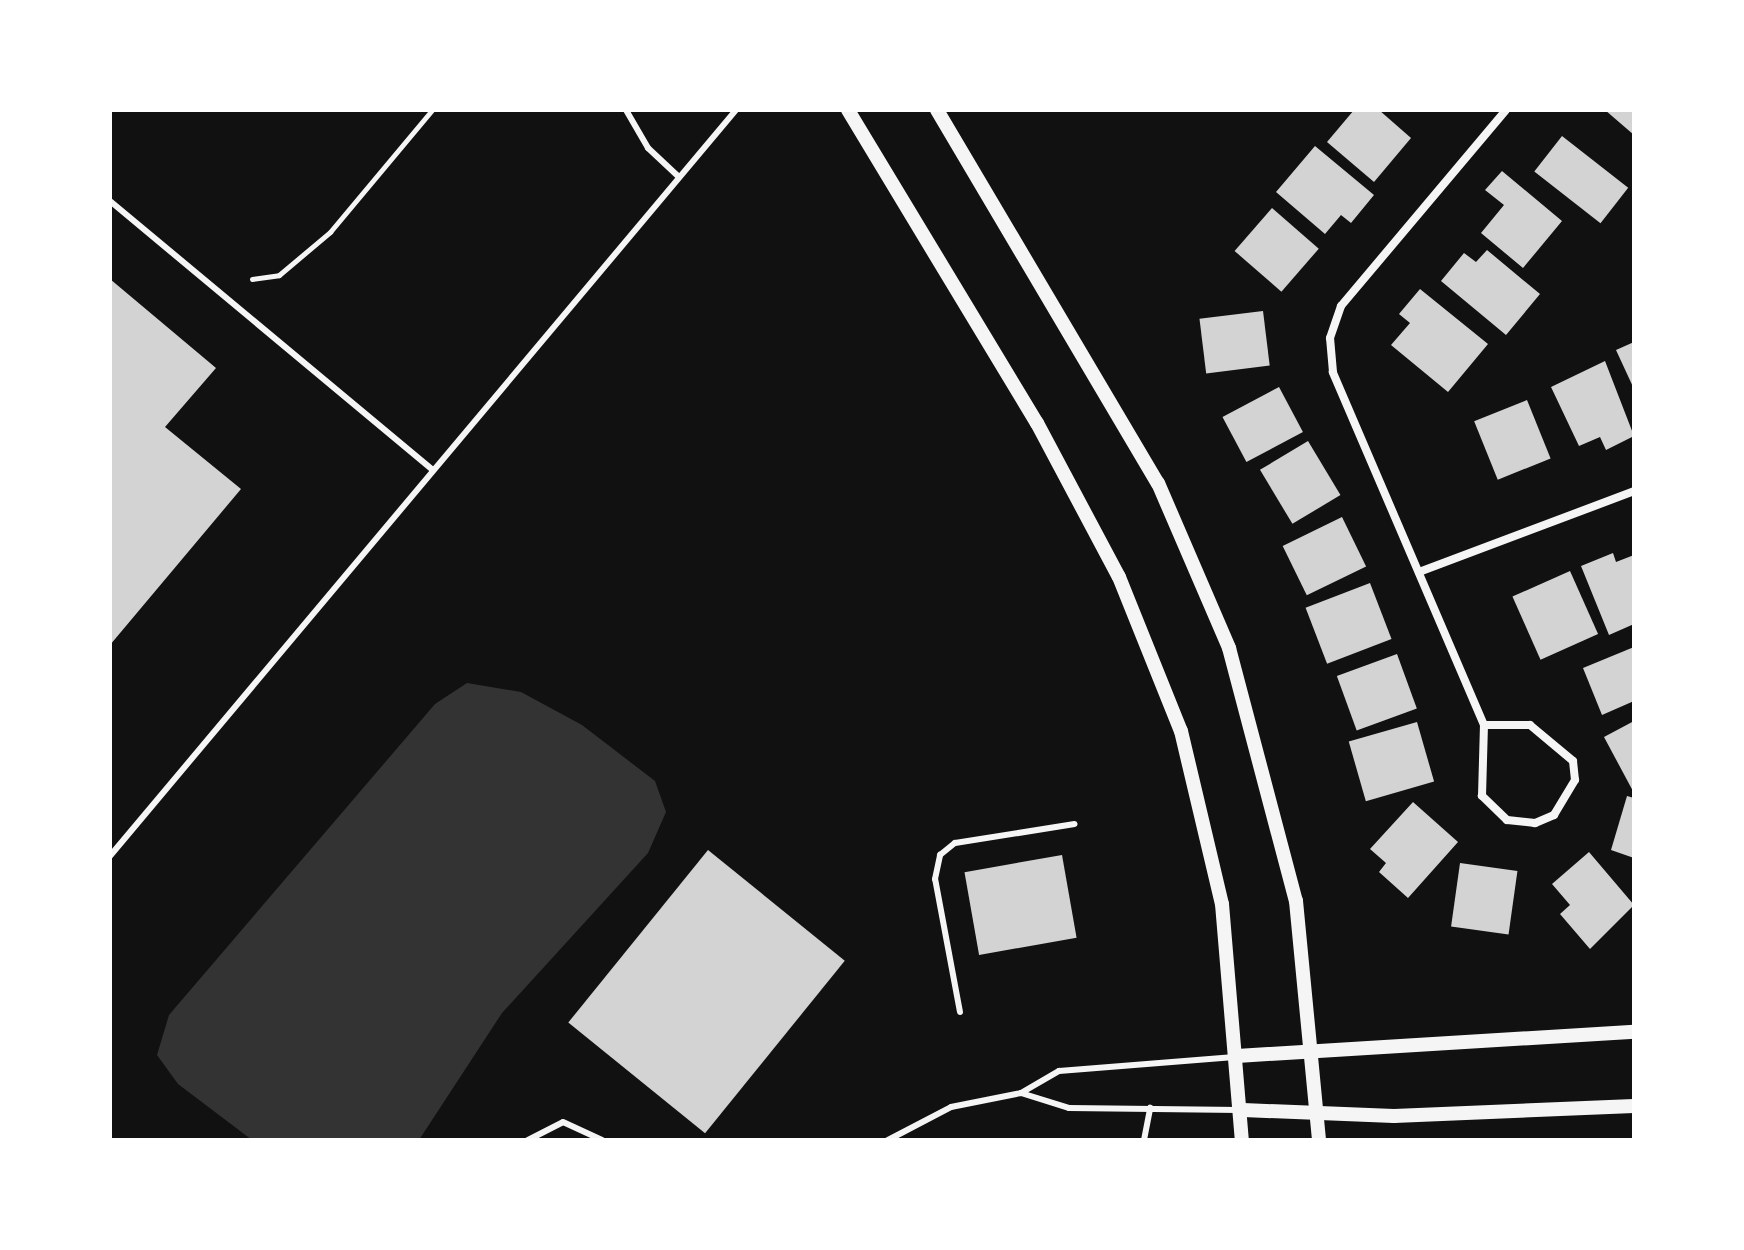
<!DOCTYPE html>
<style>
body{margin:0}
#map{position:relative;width:1744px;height:1250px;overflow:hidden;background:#111;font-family:Jost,sans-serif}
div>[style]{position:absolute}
.water>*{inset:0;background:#333}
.building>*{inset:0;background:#d3d3d3;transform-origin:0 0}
.path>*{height:5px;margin:-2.5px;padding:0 2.5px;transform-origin:2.5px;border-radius:2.5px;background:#f5f5f5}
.service>*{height:6px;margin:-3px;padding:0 3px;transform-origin:3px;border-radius:3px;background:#f5f5f5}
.minor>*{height:8px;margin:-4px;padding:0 4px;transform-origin:4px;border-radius:4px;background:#f5f5f5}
.tertiary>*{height:14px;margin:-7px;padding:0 7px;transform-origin:7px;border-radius:7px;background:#f5f5f5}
span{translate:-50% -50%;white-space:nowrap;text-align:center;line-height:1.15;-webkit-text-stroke:8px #fff;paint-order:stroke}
.frame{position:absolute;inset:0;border:112px solid #fff;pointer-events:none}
</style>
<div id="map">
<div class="water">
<div style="clip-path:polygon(467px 683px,521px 692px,582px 725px,655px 781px,666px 812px,648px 853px,502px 1013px,419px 1140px,252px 1140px,178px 1084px,157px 1055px,169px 1015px,435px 704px)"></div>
</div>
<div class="building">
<div style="clip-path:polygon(1354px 110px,1379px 110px,1411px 138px,1374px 182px,1327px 142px)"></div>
<div style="clip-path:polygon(1605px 110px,1634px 110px,1634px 135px)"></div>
<div style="left:1562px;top:136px;width:84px;height:45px;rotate:38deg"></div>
<div style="clip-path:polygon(1315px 146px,1374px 195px,1351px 223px,1341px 215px,1325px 234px,1276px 192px)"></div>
<div style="clip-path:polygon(1502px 171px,1562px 221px,1523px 268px,1481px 233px,1504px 205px,1485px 190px)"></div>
<div style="left:1272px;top:208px;width:62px;height:57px;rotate:41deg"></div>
<div style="clip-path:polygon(1487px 250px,1540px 294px,1506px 335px,1441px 281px,1464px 253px,1476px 262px)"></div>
<div style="clip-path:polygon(110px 279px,216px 368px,165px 427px,241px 489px,110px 645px)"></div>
<div style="clip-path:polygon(1420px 289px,1488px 344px,1448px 392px,1391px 345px,1410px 323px,1399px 314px)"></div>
<div style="left:1263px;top:311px;width:55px;height:64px;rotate:83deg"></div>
<div style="clip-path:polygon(1634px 342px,1634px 389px,1616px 350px)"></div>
<div style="clip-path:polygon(1605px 361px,1634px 436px,1606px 450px,1600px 437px,1579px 446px,1551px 387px)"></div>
<div style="left:1279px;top:387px;width:51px;height:64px;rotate:62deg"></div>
<div style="left:1527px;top:400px;width:63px;height:57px;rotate:68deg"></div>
<div style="left:1308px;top:441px;width:63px;height:56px;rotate:59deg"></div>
<div style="left:1342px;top:517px;width:55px;height:66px;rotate:64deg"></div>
<div style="clip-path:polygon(1613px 553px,1616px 562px,1634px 555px,1634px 624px,1609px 635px,1581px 566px)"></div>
<div style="left:1570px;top:571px;width:69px;height:63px;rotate:66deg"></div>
<div style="left:1370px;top:583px;width:60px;height:69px;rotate:69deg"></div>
<div style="clip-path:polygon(1634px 647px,1634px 701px,1602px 715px,1583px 668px)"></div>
<div style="left:1397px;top:654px;width:58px;height:64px;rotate:70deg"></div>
<div style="clip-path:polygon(1634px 721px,1634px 793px,1604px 737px)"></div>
<div style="left:1417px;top:722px;width:62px;height:71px;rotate:74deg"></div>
<div style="clip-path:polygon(1627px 796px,1634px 798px,1634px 858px,1611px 850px)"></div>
<div style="clip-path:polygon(1413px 802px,1458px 842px,1408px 898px,1379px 872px,1386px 863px,1370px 849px)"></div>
<div style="left:708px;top:850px;width:176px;height:222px;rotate:39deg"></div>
<div style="clip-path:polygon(1589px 852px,1634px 905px,1590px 949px,1560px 914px,1570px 905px,1552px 884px)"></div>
<div style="left:1062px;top:855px;width:84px;height:99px;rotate:80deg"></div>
<div style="left:1460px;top:863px;width:58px;height:64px;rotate:8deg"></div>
</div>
<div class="path">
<div style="left:252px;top:279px;width:27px;rotate:-8deg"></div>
<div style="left:279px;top:275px;width:67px;rotate:-40.1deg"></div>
<div style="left:330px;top:232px;width:159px;rotate:-50.1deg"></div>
</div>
<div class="service">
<div style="left:626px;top:110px;width:44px;rotate:59.9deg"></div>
<div style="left:648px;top:148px;width:42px;rotate:43.1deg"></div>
<div style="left:110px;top:201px;width:420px;rotate:39.8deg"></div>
<div style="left:110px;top:856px;width:974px;rotate:-50deg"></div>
<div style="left:960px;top:1012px;width:135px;rotate:-100.6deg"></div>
<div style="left:935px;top:879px;width:25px;rotate:-78deg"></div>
<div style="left:940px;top:855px;width:19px;rotate:-39deg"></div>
<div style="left:955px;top:843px;width:121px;rotate:-9deg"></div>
<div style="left:1021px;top:1093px;width:50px;rotate:17.4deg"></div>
<div style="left:1069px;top:1108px;width:170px;rotate:0.7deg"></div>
<div style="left:528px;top:1140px;width:39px;rotate:-27deg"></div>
<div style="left:563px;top:1122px;width:43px;rotate:24.8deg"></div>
<div style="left:888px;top:1140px;width:71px;rotate:-27.6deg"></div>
<div style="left:951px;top:1107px;width:71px;rotate:-11.3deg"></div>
<div style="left:1021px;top:1093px;width:44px;rotate:-30.1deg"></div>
<div style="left:1059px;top:1071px;width:176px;rotate:-4.6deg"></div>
<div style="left:1144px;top:1140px;width:33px;rotate:-79deg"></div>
</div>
<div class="minor">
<div style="left:1419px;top:572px;width:230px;rotate:-20.6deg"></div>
<div style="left:1484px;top:725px;width:46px"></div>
<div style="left:1530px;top:725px;width:56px;rotate:39.9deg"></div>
<div style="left:1573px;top:761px;width:19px;rotate:84deg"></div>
<div style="left:1575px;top:780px;width:41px;rotate:121deg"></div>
<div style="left:1554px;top:815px;width:21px;rotate:157deg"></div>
<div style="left:1535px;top:823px;width:28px;rotate:-174deg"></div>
<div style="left:1507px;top:820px;width:35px;rotate:-136deg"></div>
<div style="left:1482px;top:796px;width:71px;rotate:-88.4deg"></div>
<div style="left:1484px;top:725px;width:384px;rotate:-113.2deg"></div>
<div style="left:1333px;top:372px;width:34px;rotate:-95deg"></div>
<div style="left:1330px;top:338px;width:34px;rotate:-71deg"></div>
<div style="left:1341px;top:306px;width:256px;rotate:-49.9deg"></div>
</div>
<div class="tertiary">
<div style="left:848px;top:110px;width:366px;rotate:58.9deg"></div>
<div style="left:1037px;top:423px;width:174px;rotate:62deg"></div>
<div style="left:1119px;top:577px;width:166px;rotate:68.1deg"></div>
<div style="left:1181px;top:731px;width:178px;rotate:76.7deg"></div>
<div style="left:1222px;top:904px;width:237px;rotate:85.2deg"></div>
<div style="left:937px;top:110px;width:434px;rotate:59.4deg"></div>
<div style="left:1158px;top:483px;width:180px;rotate:66.7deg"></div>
<div style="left:1229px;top:648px;width:262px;rotate:75.2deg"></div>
<div style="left:1296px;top:901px;width:240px;rotate:84.5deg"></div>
<div style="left:1237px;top:1056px;width:398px;rotate:-3.5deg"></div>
<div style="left:1243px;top:1110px;width:151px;rotate:2.3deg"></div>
<div style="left:1394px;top:1116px;width:240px;rotate:-2.4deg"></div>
</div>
<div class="frame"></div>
</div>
